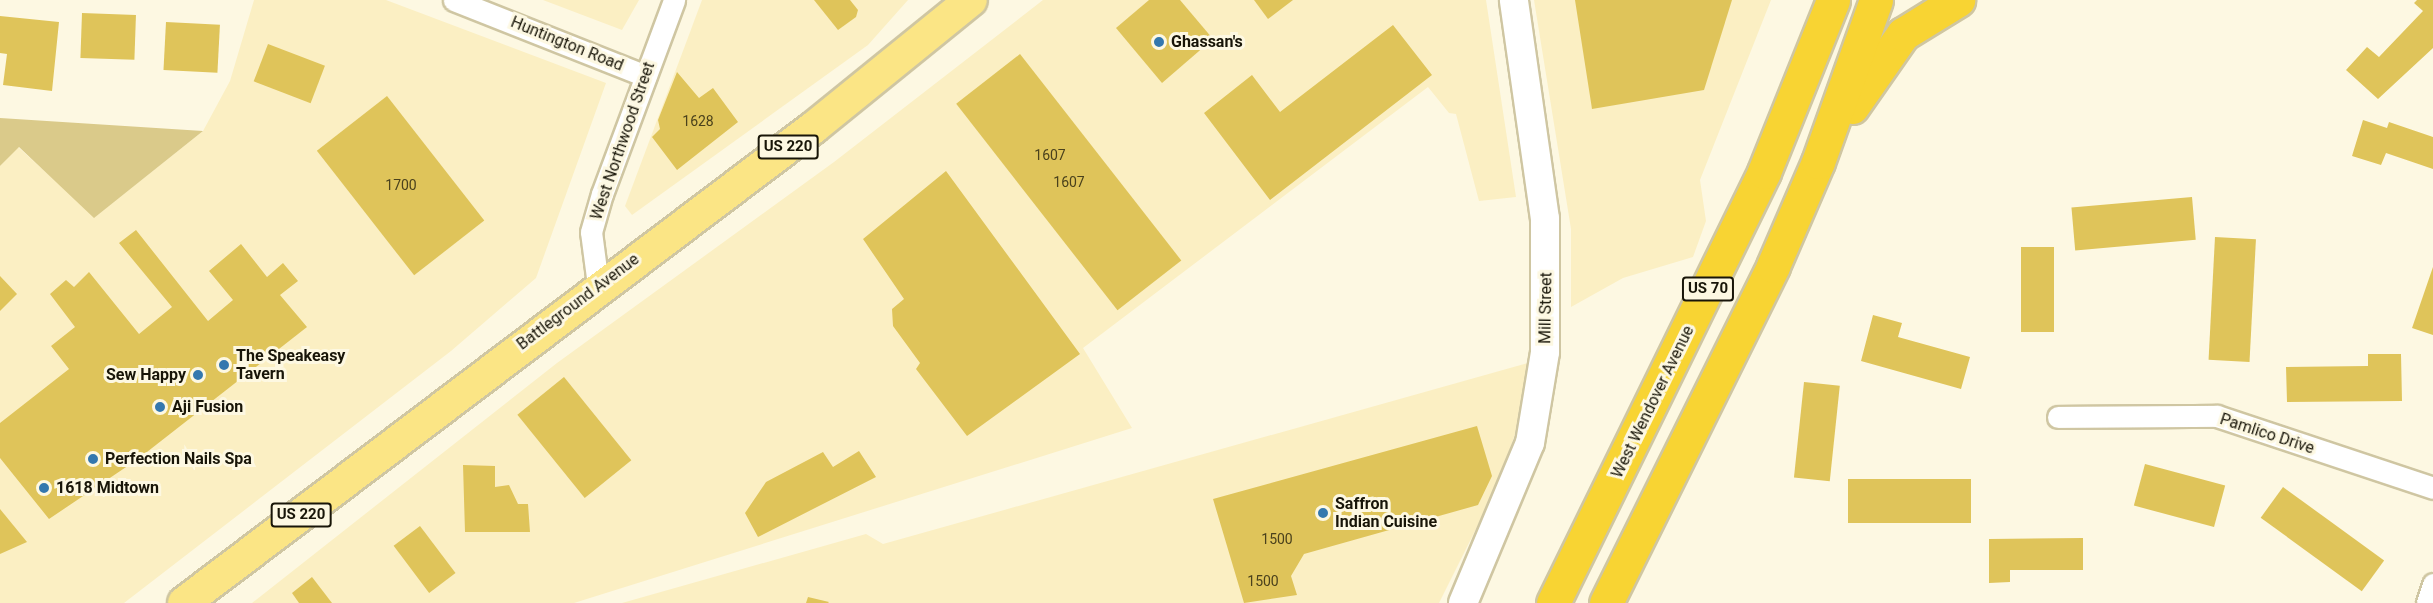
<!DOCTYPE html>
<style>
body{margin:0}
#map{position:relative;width:2433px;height:603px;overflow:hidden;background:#fdf8e2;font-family:Roboto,sans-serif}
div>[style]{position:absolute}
.built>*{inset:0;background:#fbefc3}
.green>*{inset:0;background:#daca8a}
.building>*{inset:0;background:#dfc45a;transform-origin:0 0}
.roads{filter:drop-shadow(2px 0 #cfc6a2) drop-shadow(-2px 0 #cfc6a2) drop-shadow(0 2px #cfc6a2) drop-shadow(0 -2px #cfc6a2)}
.street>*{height:21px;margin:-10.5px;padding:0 10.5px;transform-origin:10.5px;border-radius:10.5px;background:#fff}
.secondary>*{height:28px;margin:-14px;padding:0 14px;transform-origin:14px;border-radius:14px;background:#fff}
.primary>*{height:32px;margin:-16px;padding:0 16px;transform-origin:16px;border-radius:16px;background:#fbe585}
.highway>*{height:33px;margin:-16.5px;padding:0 16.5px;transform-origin:16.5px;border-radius:16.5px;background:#f8d433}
.dots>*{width:16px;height:16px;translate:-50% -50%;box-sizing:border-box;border:3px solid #fdf8e2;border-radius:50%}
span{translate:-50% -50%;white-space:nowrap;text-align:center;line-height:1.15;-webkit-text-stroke:6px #fdf8e2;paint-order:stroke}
.number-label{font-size:14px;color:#4a411c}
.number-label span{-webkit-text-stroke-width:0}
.shield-label span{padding:2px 4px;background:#fdf8e2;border:2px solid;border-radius:4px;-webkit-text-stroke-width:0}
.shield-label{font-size:15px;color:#181508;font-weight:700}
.poi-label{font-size:16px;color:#181508;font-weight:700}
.left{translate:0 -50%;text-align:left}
.right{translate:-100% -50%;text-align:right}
.street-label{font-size:16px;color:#181508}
</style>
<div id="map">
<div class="built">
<div style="clip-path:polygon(254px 0,386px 0,606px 83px,536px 278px,451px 351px,124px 603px,0 603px,0 166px,18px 147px,95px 217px,203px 131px,230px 81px)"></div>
<div style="clip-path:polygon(543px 0,639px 0,622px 30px)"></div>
<div style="clip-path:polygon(702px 0,908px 0,868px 45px,632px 215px,625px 206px)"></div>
<div style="clip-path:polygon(1043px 0,1486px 0,1516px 197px,1479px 201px,1456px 114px,1449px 113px,1428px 87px,1083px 348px,1132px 428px,574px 603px,252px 603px,557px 363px,834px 162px)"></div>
<div style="clip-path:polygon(1534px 0,1771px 0,1700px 180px,1706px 221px,1693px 257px,1623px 278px,1571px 307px,1571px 229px)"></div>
<div style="clip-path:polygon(1528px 363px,1515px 434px,1497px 487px,1439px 603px,622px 603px,866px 534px,883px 544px)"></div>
</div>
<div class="green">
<div style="clip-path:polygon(0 118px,203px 131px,94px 218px,19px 147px,0 166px)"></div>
</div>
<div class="building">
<div style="clip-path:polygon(814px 0,850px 0,858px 10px,856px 17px,838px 30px)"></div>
<div style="clip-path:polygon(1149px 0,1180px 0,1213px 39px,1162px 83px,1116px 28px)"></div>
<div style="clip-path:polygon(1254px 0,1293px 0,1268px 19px)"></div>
<div style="clip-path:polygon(1575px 0,1732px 0,1704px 90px,1592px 109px)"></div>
<div style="clip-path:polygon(2417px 0,2433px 0,2433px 48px,2378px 99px,2346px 70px,2367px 47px,2379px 57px,2423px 11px,2414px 3px)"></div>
<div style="left:82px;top:13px;width:54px;height:45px;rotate:2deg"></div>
<div style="clip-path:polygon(0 16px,59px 22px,52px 91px,3px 85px,7px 54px,0 53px)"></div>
<div style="left:166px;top:22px;width:54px;height:48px;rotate:3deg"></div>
<div style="clip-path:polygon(1393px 25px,1432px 75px,1270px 200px,1204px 113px,1252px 75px,1280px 112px)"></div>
<div style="left:268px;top:44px;width:61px;height:40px;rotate:21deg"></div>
<div style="left:1020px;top:54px;width:262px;height:81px;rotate:52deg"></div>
<div style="clip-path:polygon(677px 72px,699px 98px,713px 88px,738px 122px,677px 170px,652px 137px,660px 129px,658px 120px)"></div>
<div style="left:387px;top:96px;width:158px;height:89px;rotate:52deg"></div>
<div style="clip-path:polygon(2363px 120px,2387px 128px,2389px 122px,2433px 137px,2433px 169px,2386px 153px,2381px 165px,2352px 156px)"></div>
<div style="clip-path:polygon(946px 171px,1080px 354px,967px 436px,916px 369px,920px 363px,893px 326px,892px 309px,904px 299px,863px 239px)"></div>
<div style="left:2192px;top:197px;width:43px;height:121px;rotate:85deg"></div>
<div style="clip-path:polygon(136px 230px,208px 321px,233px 300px,209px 271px,241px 244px,267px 277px,283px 263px,298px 281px,280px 295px,307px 327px,138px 459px,49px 519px,0 458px,0 423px,69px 369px,51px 346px,75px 327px,50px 294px,66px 280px,74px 287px,89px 272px,139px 334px,172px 307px,119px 243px)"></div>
<div style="left:2215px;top:237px;width:41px;height:123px;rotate:3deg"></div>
<div style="left:2021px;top:247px;width:33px;height:85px"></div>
<div style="clip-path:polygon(2433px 267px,2433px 335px,2412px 328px)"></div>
<div style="clip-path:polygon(0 276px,17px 294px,0 311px)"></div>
<div style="clip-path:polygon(1873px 315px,1902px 323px,1898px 337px,1970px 357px,1961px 389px,1861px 361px)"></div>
<div style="clip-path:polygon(2368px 354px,2401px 354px,2402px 401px,2287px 402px,2286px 367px,2368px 366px)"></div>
<div style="left:564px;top:377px;width:107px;height:60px;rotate:51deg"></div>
<div style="left:1804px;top:382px;width:36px;height:96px;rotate:6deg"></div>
<div style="clip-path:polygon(1477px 426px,1492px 476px,1478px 505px,1304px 554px,1291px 576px,1297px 595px,1244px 603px,1213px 499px)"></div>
<div style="clip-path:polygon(859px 451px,876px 477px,758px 537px,745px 513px,766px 482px,823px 452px,833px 467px)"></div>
<div style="left:2145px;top:464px;width:83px;height:43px;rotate:15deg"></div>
<div style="clip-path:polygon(463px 465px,495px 466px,495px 487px,509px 485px,518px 504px,528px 504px,530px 532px,465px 532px)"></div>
<div style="left:1848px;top:479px;width:123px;height:44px"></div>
<div style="left:2283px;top:487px;width:125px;height:38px;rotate:36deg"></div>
<div style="clip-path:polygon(0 509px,27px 542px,0 554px)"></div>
<div style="left:420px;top:526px;width:59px;height:33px;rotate:53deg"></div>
<div style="clip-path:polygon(2083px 538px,2083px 570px,2010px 570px,2010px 582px,1989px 583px,1989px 539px)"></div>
<div style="clip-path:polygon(312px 577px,332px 603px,299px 603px,292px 593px)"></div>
<div style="clip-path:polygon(808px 597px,829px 602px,828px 603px,806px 603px)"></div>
</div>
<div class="roads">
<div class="street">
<div style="left:454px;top:0;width:206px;rotate:21.6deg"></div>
<div style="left:598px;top:285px;width:53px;rotate:-97.5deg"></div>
<div style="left:591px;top:232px;width:40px;rotate:-74deg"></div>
<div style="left:602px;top:194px;width:207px;rotate:-69.6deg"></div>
<div style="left:2058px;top:417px;width:159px;rotate:-0.4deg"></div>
<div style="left:2217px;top:416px;width:228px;rotate:18.4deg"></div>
<div style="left:2427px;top:603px;width:20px;rotate:-72deg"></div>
</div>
<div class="secondary">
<div style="left:1463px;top:603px;width:173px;rotate:-67.3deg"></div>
<div style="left:1530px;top:443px;width:92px;rotate:-80.6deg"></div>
<div style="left:1545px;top:352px;width:133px;rotate:-90deg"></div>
<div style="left:1545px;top:219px;width:221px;rotate:-98.1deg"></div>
</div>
<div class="primary">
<div style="left:184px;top:603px;width:788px;rotate:-37.06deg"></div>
<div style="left:813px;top:128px;width:203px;rotate:-39deg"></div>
</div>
<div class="highway">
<div style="left:1852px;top:107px;width:89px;rotate:-55.1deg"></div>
<div style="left:1903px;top:34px;width:65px;rotate:-31.7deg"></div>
<div style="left:1553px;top:603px;width:480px;rotate:-63.9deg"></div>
<div style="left:1764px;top:172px;width:185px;rotate:-68.1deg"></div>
<div style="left:1606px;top:603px;width:376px;rotate:-63.6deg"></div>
<div style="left:1773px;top:266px;width:113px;rotate:-66.6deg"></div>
<div style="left:1818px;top:162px;width:172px;rotate:-70.3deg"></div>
</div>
</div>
<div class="dots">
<div style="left:1159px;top:42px;background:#3478ae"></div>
<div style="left:224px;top:365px;background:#3478ae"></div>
<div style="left:198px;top:375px;background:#3478ae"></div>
<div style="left:160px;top:407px;background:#3478ae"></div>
<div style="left:93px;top:459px;background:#3478ae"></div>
<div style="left:44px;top:488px;background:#3478ae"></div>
<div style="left:1323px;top:513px;background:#3478ae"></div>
</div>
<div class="number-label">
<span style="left:698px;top:121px">1628</span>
<span style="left:1050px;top:155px">1607</span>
<span style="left:1069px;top:182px">1607</span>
<span style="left:401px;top:185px">1700</span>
<span style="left:1277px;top:539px">1500</span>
<span style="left:1263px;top:581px">1500</span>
</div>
<div class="shield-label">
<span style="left:788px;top:147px">US 220</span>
<span style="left:1708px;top:289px">US 70</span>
<span style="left:301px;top:515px">US 220</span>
</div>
<div class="poi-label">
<span class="left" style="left:1171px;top:42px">Ghassan's</span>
<span class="left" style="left:236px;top:365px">The Speakeasy<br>Tavern</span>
<span class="right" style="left:186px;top:375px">Sew Happy</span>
<span class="left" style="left:172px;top:407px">Aji Fusion</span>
<span class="left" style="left:105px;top:459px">Perfection Nails Spa</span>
<span class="left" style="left:56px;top:488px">1618 Midtown</span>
<span class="left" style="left:1335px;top:513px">Saffron<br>Indian Cuisine</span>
</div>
<div class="street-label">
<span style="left:567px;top:44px;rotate:22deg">Huntington Road</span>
<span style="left:623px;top:141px;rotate:-71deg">West Northwood Street</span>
<span style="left:578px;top:302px;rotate:-37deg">Battleground Avenue</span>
<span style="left:1546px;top:308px;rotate:-89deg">Mill Street</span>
<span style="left:1653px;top:402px;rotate:-64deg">West Wendover Avenue</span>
<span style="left:2267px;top:434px;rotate:18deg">Pamlico Drive</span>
</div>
</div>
